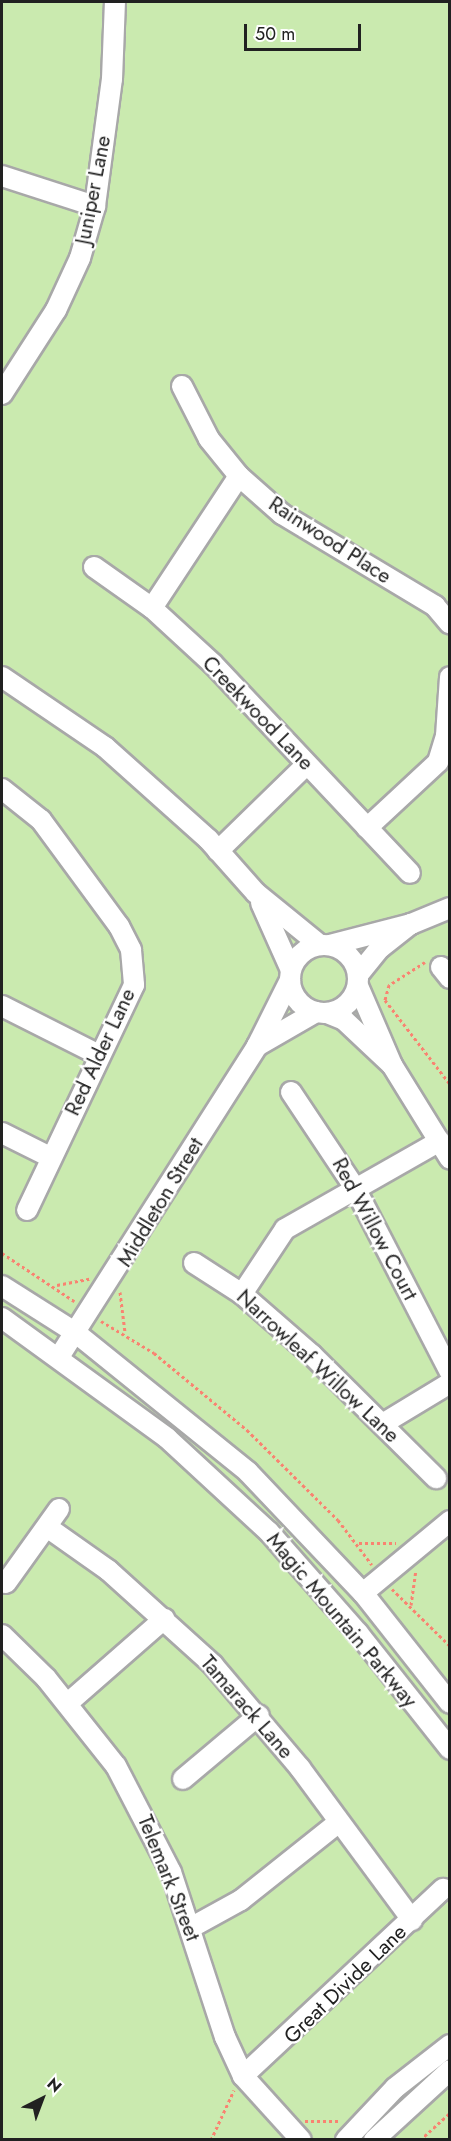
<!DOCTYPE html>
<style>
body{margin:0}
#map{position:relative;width:451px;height:2141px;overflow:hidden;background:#f1efe8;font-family:Jost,sans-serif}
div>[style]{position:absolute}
.grass>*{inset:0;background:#caeaaf;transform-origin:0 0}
.path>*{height:3px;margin-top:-1.5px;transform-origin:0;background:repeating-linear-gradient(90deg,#f98371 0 3px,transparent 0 6px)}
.roads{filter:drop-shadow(2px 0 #a8a8a8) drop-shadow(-2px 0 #a8a8a8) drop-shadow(0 2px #a8a8a8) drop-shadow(0 -2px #a8a8a8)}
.minor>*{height:20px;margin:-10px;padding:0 10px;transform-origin:10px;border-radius:10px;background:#fff}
.minor>.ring{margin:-10px;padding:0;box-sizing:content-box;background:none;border:20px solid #fff;border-radius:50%}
span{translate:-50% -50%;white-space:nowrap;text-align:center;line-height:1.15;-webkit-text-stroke:4.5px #fff;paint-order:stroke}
.street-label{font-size:21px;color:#212121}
.frame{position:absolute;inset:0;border:3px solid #212121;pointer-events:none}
.north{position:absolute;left:12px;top:2069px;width:60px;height:60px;-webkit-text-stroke:4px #fff;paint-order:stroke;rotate:42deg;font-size:16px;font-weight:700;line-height:24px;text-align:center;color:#212121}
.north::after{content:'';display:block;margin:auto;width:21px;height:27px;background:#212121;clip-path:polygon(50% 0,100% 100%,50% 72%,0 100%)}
.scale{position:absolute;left:244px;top:24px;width:117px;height:27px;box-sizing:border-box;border:3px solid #212121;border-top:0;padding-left:8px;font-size:18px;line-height:21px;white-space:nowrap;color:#212121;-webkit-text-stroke:4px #fff;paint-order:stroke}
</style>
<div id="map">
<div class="grass">
<div style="left:2px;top:2px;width:447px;height:2137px"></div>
</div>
<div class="path">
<div style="left:425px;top:962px;width:43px;rotate:147.4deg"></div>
<div style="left:389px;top:985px;width:16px;rotate:105deg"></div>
<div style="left:385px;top:1000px;width:106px;rotate:52.3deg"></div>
<div style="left:2px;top:1253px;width:87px;rotate:33.7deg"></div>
<div style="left:57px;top:1285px;width:33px;rotate:-11deg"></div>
<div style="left:120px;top:1292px;width:40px;rotate:82.9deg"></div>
<div style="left:101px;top:1321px;width:62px;rotate:31.1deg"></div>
<div style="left:154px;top:1353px;width:121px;rotate:39.6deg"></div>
<div style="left:247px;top:1430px;width:128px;rotate:44.7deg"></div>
<div style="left:338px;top:1520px;width:56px;rotate:52.9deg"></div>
<div style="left:359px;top:1543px;width:37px"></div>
<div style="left:392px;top:1589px;width:81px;rotate:44.5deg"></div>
<div style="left:411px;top:1605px;width:34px;rotate:-82deg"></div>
<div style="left:305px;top:2121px;width:35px"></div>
<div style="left:211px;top:2140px;width:55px;rotate:-65.3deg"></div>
<div style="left:420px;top:2140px;width:40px;rotate:-42deg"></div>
</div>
<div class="roads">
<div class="minor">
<div style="left:2px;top:176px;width:98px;rotate:17.9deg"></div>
<div style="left:182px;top:386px;width:59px;rotate:63deg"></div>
<div style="left:209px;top:439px;width:48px;rotate:51deg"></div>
<div style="left:239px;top:476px;width:57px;rotate:41.5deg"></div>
<div style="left:282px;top:514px;width:179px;rotate:31deg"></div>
<div style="left:435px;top:606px;width:23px;rotate:50deg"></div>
<div style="left:2px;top:394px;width:100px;rotate:-57.3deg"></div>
<div style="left:56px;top:310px;width:57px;rotate:-65.2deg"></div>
<div style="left:80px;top:258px;width:54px;rotate:-73.9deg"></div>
<div style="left:95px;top:206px;width:128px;rotate:-82.4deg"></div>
<div style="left:112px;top:79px;width:77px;rotate:-87.8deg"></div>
<div style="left:94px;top:567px;width:71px;rotate:35.3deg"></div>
<div style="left:152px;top:608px;width:83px;rotate:42.6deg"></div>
<div style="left:213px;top:664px;width:287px;rotate:46.7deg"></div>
<div style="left:152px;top:608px;width:158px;rotate:-56.6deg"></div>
<div style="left:2px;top:677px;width:125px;rotate:34.2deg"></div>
<div style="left:105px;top:747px;width:138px;rotate:41.8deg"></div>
<div style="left:208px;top:839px;width:72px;rotate:48.4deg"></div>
<div style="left:256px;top:893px;width:82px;rotate:39.1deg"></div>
<div style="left:2px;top:789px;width:50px;rotate:38.5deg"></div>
<div style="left:41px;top:820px;width:132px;rotate:53.7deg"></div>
<div style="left:119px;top:926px;width:27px;rotate:63deg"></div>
<div style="left:131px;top:950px;width:35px;rotate:85deg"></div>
<div style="left:134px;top:985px;width:249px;rotate:115.4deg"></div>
<div style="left:367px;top:828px;width:97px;rotate:-42.9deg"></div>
<div style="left:438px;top:762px;width:27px;rotate:-73deg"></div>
<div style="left:446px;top:736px;width:59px;rotate:-86.1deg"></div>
<div style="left:218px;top:851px;width:124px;rotate:-44.3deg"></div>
<div style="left:261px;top:903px;width:73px;rotate:65.9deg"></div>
<div style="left:330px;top:945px;width:84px;rotate:-14.5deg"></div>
<div class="ring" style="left:290px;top:945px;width:48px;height:48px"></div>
<div style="left:441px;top:967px;width:14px;rotate:51deg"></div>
<div style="left:358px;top:975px;width:35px;rotate:-51deg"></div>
<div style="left:380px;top:948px;width:39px;rotate:-38deg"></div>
<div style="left:411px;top:924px;width:42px;rotate:-22.3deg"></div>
<div style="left:358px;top:986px;width:86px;rotate:66.7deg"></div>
<div style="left:2px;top:1006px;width:109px;rotate:26.8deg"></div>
<div style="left:327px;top:1013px;width:18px;rotate:22deg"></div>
<div style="left:344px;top:1020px;width:66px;rotate:43.2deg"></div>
<div style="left:392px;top:1065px;width:110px;rotate:58.3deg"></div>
<div style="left:257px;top:1046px;width:68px;rotate:-30deg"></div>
<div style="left:291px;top:1092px;width:115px;rotate:56.3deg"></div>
<div style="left:355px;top:1188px;width:207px;rotate:62.7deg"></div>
<div style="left:2px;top:1133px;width:54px;rotate:26.6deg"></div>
<div style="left:194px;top:1263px;width:57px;rotate:32.9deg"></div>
<div style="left:242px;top:1294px;width:93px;rotate:41.1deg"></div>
<div style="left:312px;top:1355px;width:175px;rotate:44.8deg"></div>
<div style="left:2px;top:1286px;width:88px;rotate:32.4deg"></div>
<div style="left:76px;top:1333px;width:221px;rotate:38.9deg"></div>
<div style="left:248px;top:1472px;width:167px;rotate:46.5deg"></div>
<div style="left:363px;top:1593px;width:140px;rotate:51.7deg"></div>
<div style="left:242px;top:1294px;width:78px;rotate:-56.5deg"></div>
<div style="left:285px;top:1229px;width:178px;rotate:-29.6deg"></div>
<div style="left:2px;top:1318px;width:204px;rotate:36deg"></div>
<div style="left:167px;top:1438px;width:139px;rotate:42.7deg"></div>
<div style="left:269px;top:1532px;width:135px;rotate:48.6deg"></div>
<div style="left:358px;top:1633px;width:148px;rotate:51.6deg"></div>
<div style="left:59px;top:1357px;width:369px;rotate:-57.5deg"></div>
<div style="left:257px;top:1046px;width:74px;rotate:-63.4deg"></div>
<div style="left:384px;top:1423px;width:77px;rotate:-31.2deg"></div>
<div style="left:47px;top:1527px;width:75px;rotate:35.2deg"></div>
<div style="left:108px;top:1570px;width:142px;rotate:42.1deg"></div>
<div style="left:213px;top:1665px;width:135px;rotate:49.8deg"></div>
<div style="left:300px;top:1768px;width:189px;rotate:53.6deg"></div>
<div style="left:6px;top:1583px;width:91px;rotate:-54.4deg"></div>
<div style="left:363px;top:1593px;width:113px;rotate:-39.6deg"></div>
<div style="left:2px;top:1635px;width:62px;rotate:44.3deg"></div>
<div style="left:46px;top:1678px;width:112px;rotate:51.5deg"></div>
<div style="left:116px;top:1766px;width:119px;rotate:62.6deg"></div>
<div style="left:171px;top:1872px;width:174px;rotate:71.9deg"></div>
<div style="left:225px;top:2037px;width:43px;rotate:65.2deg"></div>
<div style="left:243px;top:2076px;width:86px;rotate:47.8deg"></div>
<div style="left:68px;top:1703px;width:128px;rotate:-41.2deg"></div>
<div style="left:183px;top:1779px;width:99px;rotate:-40.1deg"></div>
<div style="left:192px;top:1927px;width:56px;rotate:-28.9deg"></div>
<div style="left:241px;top:1900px;width:125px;rotate:-38.5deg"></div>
<div style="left:243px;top:2076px;width:274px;rotate:-43.1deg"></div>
<div style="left:346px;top:2140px;width:71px;rotate:-46.7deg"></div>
<div style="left:395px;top:2088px;width:70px;rotate:-38deg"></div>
<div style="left:374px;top:2140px;width:103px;rotate:-42.6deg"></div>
</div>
</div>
<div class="street-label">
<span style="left:93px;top:190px;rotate:-79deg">Juniper Lane</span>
<span style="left:330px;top:540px;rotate:33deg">Rainwood Place</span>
<span style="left:258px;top:713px;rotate:46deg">Creekwood Lane</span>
<span style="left:100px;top:1052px;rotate:-65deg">Red Alder Lane</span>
<span style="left:160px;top:1202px;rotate:-59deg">Middleton Street</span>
<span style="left:375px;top:1229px;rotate:62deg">Red Willow Court</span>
<span style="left:318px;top:1366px;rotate:43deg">Narrowleaf Willow Lane</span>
<span style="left:342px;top:1620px;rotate:50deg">Magic Mountain Parkway</span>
<span style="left:247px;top:1707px;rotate:49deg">Tamarack Lane</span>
<span style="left:169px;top:1878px;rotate:68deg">Telemark Street</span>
<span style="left:345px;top:1984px;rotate:-44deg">Great Divide Lane</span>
</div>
<div class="frame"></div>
<div class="north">N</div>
<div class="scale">50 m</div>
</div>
